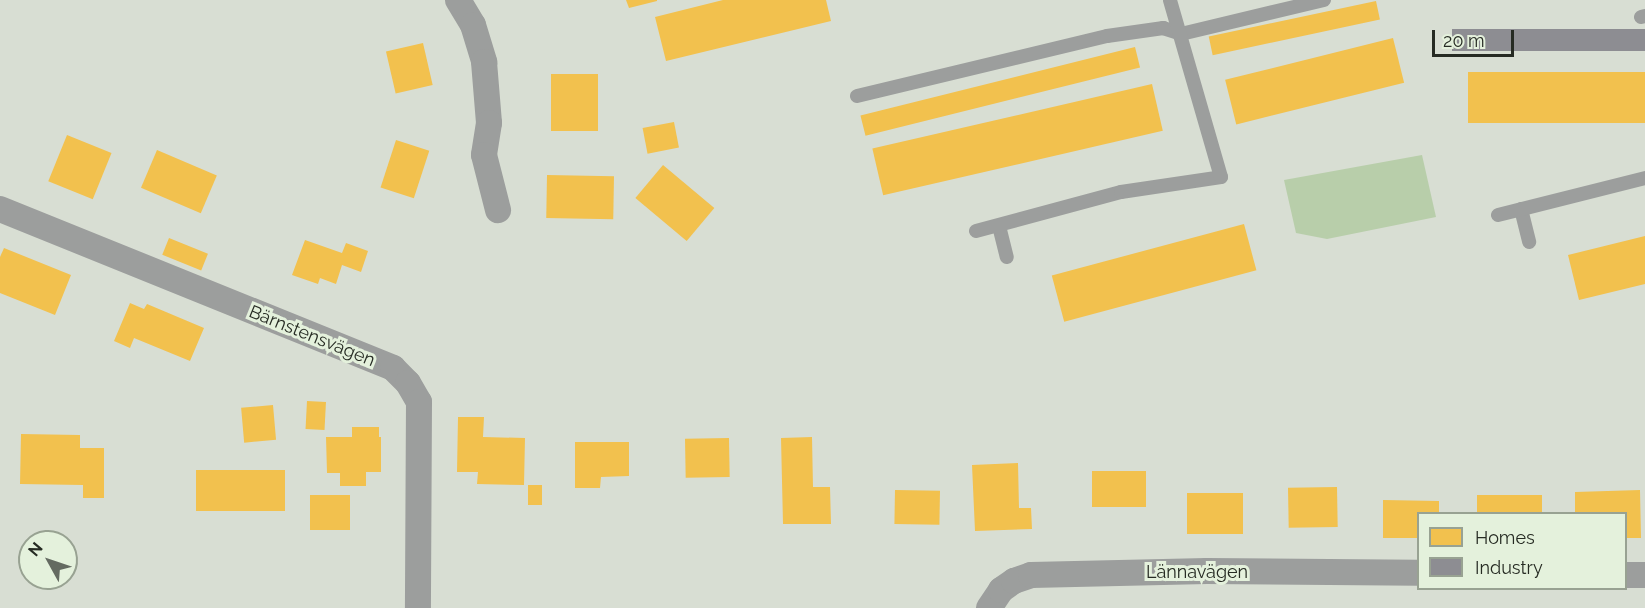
<!DOCTYPE html>
<meta charset="utf-8">
<style>
body{margin:0}
#map{position:relative;width:1645px;height:608px;overflow:hidden;background:#d8ded3;font-family:Raleway,sans-serif}
div>[style]{position:absolute}
.green>*{inset:0;background:#b8ceaa}
.homes>*{inset:0;background:#f2c14e;transform-origin:0 0}
.industry>*{inset:0;background:#8d8d92;transform-origin:0 0}
.lane>*{height:14px;margin:-7px;padding:0 7px;transform-origin:7px;border-radius:7px;background:#9c9e9d}
.street>*{height:26px;margin:-13px;padding:0 13px;transform-origin:13px;border-radius:13px;background:#9c9e9d}
span{translate:-50% -50%;white-space:nowrap;text-align:center;line-height:1.15;-webkit-text-stroke:6px #e4f1dc;paint-order:stroke}
.street-label{font-size:18px;color:#262b23}
.legend{position:absolute;left:1417px;top:512px;width:210px;height:78px;box-sizing:border-box;background:#e4f1dc;border:2px solid #98a292;margin:0;padding:8px 10px;list-style:none;font-size:18px;color:#262b23}
.legend li{display:flex;align-items:center;gap:12px;height:30px}
.legend b{width:30px;border:2px solid #98a292}
.north{position:absolute;left:18px;top:530px;width:60px;height:60px;box-sizing:border-box;background:#e4f1dc;border:2px solid #98a292;border-radius:50%;rotate:310deg;font-size:16px;font-weight:700;line-height:24px;text-align:center;color:#262b23}
.north::after{content:'';display:block;margin:auto;width:21px;height:27px;background:#646a61;clip-path:polygon(50% 0,100% 100%,50% 72%,0 100%)}
.scale{position:absolute;left:1432px;top:30px;width:82px;height:27px;box-sizing:border-box;border:3px solid #262b23;border-top:0;padding-left:8px;font-size:18px;line-height:21px;white-space:nowrap;color:#262b23;-webkit-text-stroke:4px #e4f1dc;paint-order:stroke}
</style>
<div id="map">
<div class="green">
<div style="clip-path:polygon(1422px 155px,1436px 217px,1327px 239px,1296px 233px,1284px 180px)"></div>
</div>
<div class="homes">
<div style="clip-path:polygon(626px 0,657px 0,657px 1px,629px 8px)"></div>
<div style="clip-path:polygon(723px 0,826px 0,831px 21px,666px 61px,655px 17px)"></div>
<div style="left:1376px;top:1px;width:19px;height:171px;rotate:78deg"></div>
<div style="left:1393px;top:38px;width:46px;height:173px;rotate:76deg"></div>
<div style="left:423px;top:43px;width:43px;height:38px;rotate:77deg"></div>
<div style="left:1135px;top:47px;width:21px;height:283px;rotate:76deg"></div>
<div style="left:1645px;top:72px;width:51px;height:177px;rotate:90deg"></div>
<div style="left:598px;top:74px;width:57px;height:47px;rotate:90deg"></div>
<div style="left:1152px;top:84px;width:48px;height:287px;rotate:77deg"></div>
<div style="left:674px;top:122px;width:26px;height:32px;rotate:79deg"></div>
<div style="left:67px;top:135px;width:48px;height:50px;rotate:22deg"></div>
<div style="left:396px;top:140px;width:35px;height:50px;rotate:18deg"></div>
<div style="left:157px;top:150px;width:65px;height:41px;rotate:23deg"></div>
<div style="left:663px;top:165px;width:67px;height:43px;rotate:40deg"></div>
<div style="left:547px;top:175px;width:67px;height:43px;rotate:1deg"></div>
<div style="left:1244px;top:224px;width:48px;height:199px;rotate:75deg"></div>
<div style="clip-path:polygon(1645px 236px,1645px 284px,1579px 300px,1568px 255px)"></div>
<div style="left:169px;top:238px;width:42px;height:18px;rotate:22deg"></div>
<div style="clip-path:polygon(305px 240px,342px 253px,346px 243px,368px 251px,361px 272px,342px 265px,336px 284px,320px 278px,318px 284px,292px 275px)"></div>
<div style="clip-path:polygon(4px 248px,71px 275px,55px 315px,0 293px,0 257px)"></div>
<div style="clip-path:polygon(130px 303px,144px 309px,147px 304px,204px 328px,190px 361px,134px 338px,130px 348px,114px 341px)"></div>
<div style="left:307px;top:401px;width:19px;height:28px;rotate:3deg"></div>
<div style="left:273px;top:405px;width:35px;height:32px;rotate:85deg"></div>
<div style="clip-path:polygon(458px 417px,484px 417px,483px 437px,525px 438px,524px 485px,477px 484px,478px 472px,457px 472px)"></div>
<div style="clip-path:polygon(352px 427px,379px 427px,379px 437px,381px 437px,381px 472px,366px 472px,366px 486px,340px 486px,340px 473px,327px 473px,326px 437px,352px 437px)"></div>
<div style="clip-path:polygon(21px 434px,80px 435px,80px 448px,104px 448px,104px 498px,83px 498px,83px 485px,20px 484px)"></div>
<div style="clip-path:polygon(812px 437px,813px 487px,830px 487px,831px 524px,783px 524px,781px 438px)"></div>
<div style="left:729px;top:438px;width:39px;height:44px;rotate:89deg"></div>
<div style="clip-path:polygon(575px 442px,629px 442px,629px 476px,601px 477px,600px 488px,575px 488px)"></div>
<div style="clip-path:polygon(1018px 463px,1019px 508px,1031px 508px,1032px 529px,975px 531px,972px 465px)"></div>
<div style="left:196px;top:470px;width:89px;height:41px"></div>
<div style="left:1146px;top:471px;width:36px;height:54px;rotate:90deg"></div>
<div style="left:528px;top:485px;width:14px;height:20px"></div>
<div style="left:1337px;top:487px;width:40px;height:49px;rotate:89deg"></div>
<div style="left:895px;top:490px;width:45px;height:34px;rotate:1deg"></div>
<div style="clip-path:polygon(1640px 490px,1641px 538px,1626px 538px,1626px 514px,1575px 514px,1575px 492px)"></div>
<div style="left:1187px;top:493px;width:56px;height:41px"></div>
<div style="left:310px;top:495px;width:40px;height:35px"></div>
<div style="left:1477px;top:495px;width:65px;height:19px"></div>
<div style="clip-path:polygon(1383px 500px,1439px 501px,1439px 514px,1418px 514px,1418px 538px,1383px 538px)"></div>
</div>
<div class="industry">
<div style="left:1645px;top:29px;width:22px;height:193px;rotate:90deg"></div>
</div>
<div class="lane">
<div style="left:1641px;top:17px;width:4px;rotate:-14deg"></div>
<div style="left:857px;top:96px;width:257px;rotate:-13.5deg"></div>
<div style="left:1107px;top:36px;width:57px;rotate:-8.1deg"></div>
<div style="left:1163px;top:28px;width:19px;rotate:18deg"></div>
<div style="left:1181px;top:34px;width:147px;rotate:-13.4deg"></div>
<div style="left:1521px;top:209px;width:34px;rotate:76deg"></div>
<div style="left:1498px;top:215px;width:152px;rotate:-14.1deg"></div>
<div style="left:999px;top:226px;width:32px;rotate:76deg"></div>
<div style="left:976px;top:231px;width:150px;rotate:-15.1deg"></div>
<div style="left:1121px;top:192px;width:101px;rotate:-8.5deg"></div>
<div style="left:1221px;top:177px;width:184px;rotate:-106.1deg"></div>
</div>
<div class="street">
<div style="left:458px;top:0;width:29px;rotate:59deg"></div>
<div style="left:473px;top:25px;width:39px;rotate:73deg"></div>
<div style="left:484px;top:62px;width:61px;rotate:85.3deg"></div>
<div style="left:489px;top:123px;width:32px;rotate:99deg"></div>
<div style="left:484px;top:155px;width:57px;rotate:75.7deg"></div>
<div style="left:0;top:209px;width:424px;rotate:22deg"></div>
<div style="left:393px;top:368px;width:21px;rotate:45deg"></div>
<div style="left:408px;top:383px;width:22px;rotate:60deg"></div>
<div style="left:419px;top:402px;width:206px;rotate:90.3deg"></div>
<div style="left:1626px;top:575px;width:19px"></div>
<div style="left:989px;top:608px;width:22px;rotate:-56deg"></div>
<div style="left:1001px;top:590px;width:16px;rotate:-35deg"></div>
<div style="left:1014px;top:581px;width:18px;rotate:-19deg"></div>
<div style="left:1031px;top:575px;width:176px;rotate:-1.3deg"></div>
<div style="left:1207px;top:571px;width:211px;rotate:0.5deg"></div>
</div>
<div class="street-label">
<span style="left:312px;top:336px;rotate:22deg">Bärnstensvägen</span>
<span style="left:1197px;top:572px">Lännavägen</span>
</div>
<ul class="legend">
<li><b style="height:16px;background:#f2c14e"></b>Homes</li>
<li><b style="height:16px;background:#8d8d92"></b>Industry</li>
</ul>
<div class="north">N</div>
<div class="scale">20 m</div>
</div>
